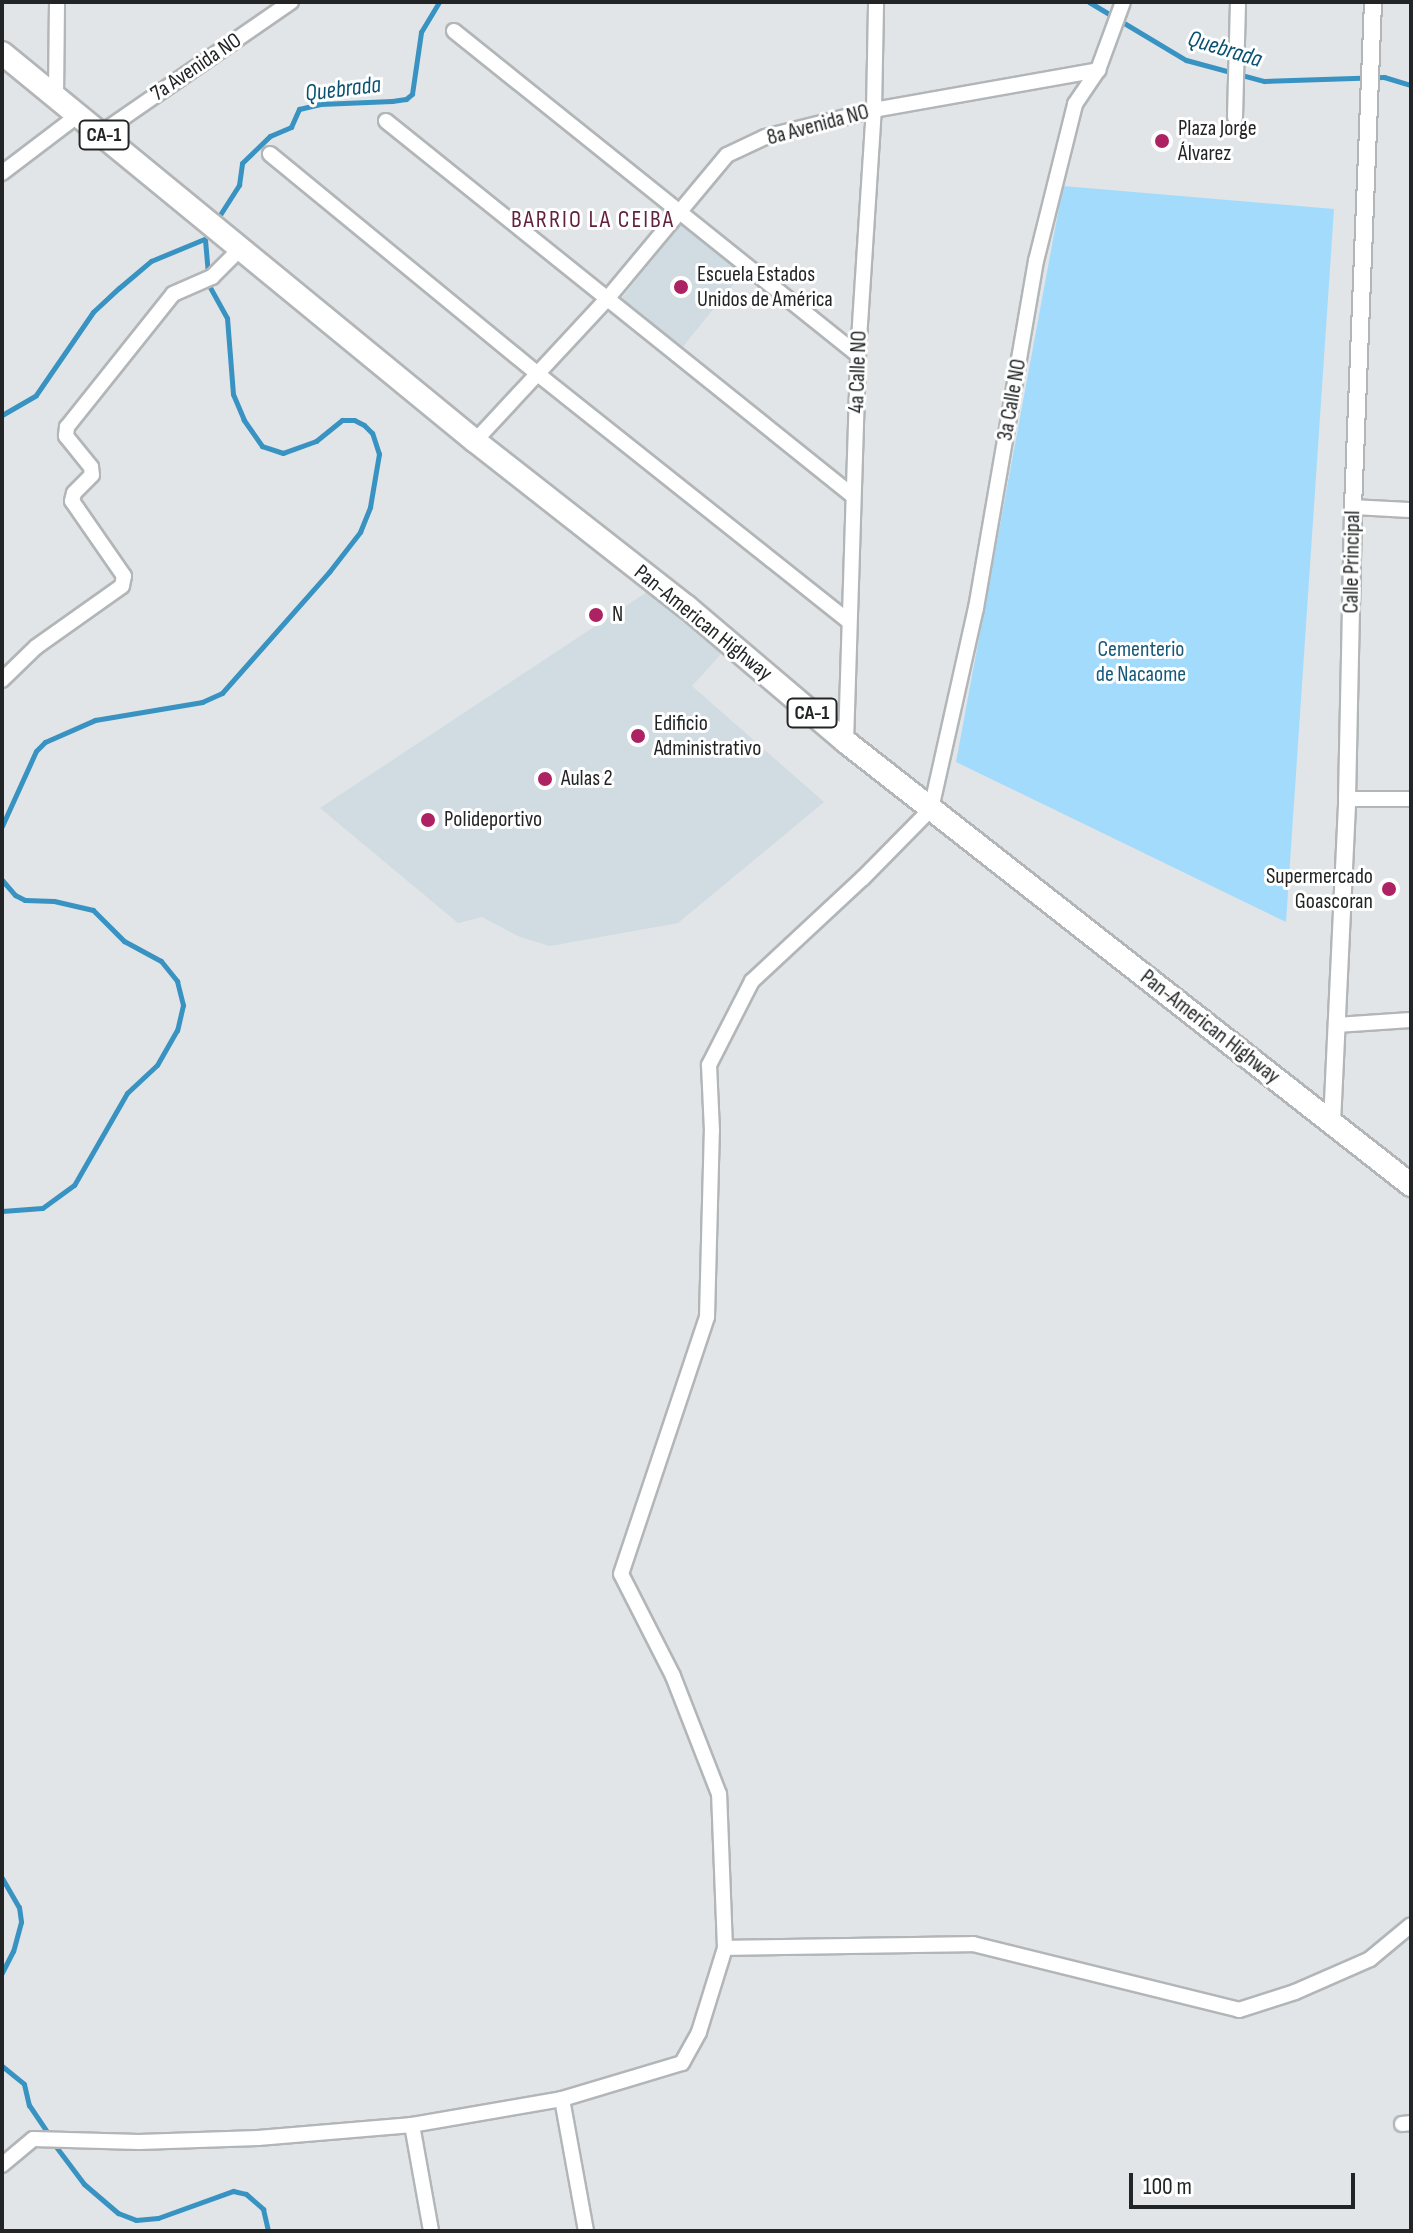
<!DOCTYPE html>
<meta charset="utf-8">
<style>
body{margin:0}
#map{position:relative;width:1413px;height:2233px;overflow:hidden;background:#e1e5e7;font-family:"Sofia Sans Condensed",sans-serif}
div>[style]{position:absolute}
.built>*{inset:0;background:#d0dbe2;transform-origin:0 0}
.green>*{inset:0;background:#a3dbfc}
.stream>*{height:5px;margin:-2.5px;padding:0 2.5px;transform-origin:2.5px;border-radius:2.5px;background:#3893c2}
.roads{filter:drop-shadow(2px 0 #b2b6b8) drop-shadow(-2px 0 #b2b6b8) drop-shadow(0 2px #b2b6b8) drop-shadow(0 -2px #b2b6b8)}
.minor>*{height:14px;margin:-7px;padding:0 7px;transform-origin:7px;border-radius:7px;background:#fff}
.tertiary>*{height:16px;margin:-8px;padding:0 8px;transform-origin:8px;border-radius:8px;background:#fff}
.trunk>*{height:22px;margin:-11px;padding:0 11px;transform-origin:11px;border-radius:11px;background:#fff}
.dots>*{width:22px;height:22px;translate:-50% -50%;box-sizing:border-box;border:4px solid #fff;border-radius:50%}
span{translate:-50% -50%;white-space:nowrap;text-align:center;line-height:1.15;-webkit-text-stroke:6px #fff;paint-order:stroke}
.shield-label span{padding:2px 6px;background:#fff;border:2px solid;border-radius:6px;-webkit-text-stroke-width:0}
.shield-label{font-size:20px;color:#232425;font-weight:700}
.street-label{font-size:22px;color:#232425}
.poi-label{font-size:22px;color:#232425}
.left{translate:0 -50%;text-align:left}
.right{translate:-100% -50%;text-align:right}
.park-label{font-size:22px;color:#15597a}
.water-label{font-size:24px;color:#095273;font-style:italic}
.neighbourhood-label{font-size:24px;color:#63213b;letter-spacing:2px}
.frame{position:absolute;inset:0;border:4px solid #232425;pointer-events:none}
.scale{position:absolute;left:1129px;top:2173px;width:226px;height:36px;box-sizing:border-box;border:4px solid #232425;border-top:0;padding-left:10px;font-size:24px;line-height:28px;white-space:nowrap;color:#232425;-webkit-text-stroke:6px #fff;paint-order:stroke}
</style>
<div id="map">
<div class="built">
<div style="left:681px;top:225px;width:78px;height:96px;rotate:39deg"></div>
<div style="clip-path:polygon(647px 592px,721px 654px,692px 686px,824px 802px,678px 923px,550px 946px,520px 937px,482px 917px,458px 923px,320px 808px)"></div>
</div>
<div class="green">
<div style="clip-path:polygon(1063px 186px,1334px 209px,1286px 922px,956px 762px)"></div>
</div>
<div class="stream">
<div style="left:1089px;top:2px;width:113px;rotate:30.9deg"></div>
<div style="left:1186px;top:60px;width:81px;rotate:15.1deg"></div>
<div style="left:1264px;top:81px;width:120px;rotate:-1.9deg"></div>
<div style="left:1384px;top:77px;width:28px;rotate:17deg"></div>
<div style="left:216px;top:221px;width:43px;rotate:-57.4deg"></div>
<div style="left:239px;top:185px;width:22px;rotate:-82deg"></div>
<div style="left:242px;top:163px;width:39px;rotate:-44deg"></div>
<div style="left:270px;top:136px;width:23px;rotate:-23deg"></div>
<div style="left:291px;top:127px;width:20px;rotate:-66deg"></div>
<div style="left:299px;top:109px;width:22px;rotate:-13deg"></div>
<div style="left:320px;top:104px;width:72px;rotate:-2.4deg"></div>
<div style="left:392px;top:101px;width:14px;rotate:-8deg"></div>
<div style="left:406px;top:99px;width:8px;rotate:-40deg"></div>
<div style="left:412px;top:94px;width:63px;rotate:-81.7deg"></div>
<div style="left:421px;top:32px;width:35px;rotate:-59deg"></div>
<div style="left:2px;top:415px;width:39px;rotate:-30deg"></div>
<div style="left:36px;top:395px;width:101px;rotate:-55.5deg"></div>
<div style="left:93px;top:312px;width:35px;rotate:-43deg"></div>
<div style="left:119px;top:288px;width:42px;rotate:-40.2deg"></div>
<div style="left:151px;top:261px;width:57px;rotate:-22.5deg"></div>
<div style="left:2px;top:826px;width:82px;rotate:-65.6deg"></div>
<div style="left:36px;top:751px;width:13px;rotate:-45deg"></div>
<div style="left:45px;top:742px;width:55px;rotate:-23.7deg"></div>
<div style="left:95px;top:720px;width:109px;rotate:-9.5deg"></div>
<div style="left:202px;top:702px;width:22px;rotate:-24deg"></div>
<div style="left:222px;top:693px;width:162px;rotate:-48.5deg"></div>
<div style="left:329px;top:572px;width:51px;rotate:-52.2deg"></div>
<div style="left:360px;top:532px;width:27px;rotate:-68deg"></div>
<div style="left:370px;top:507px;width:54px;rotate:-80.4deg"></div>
<div style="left:379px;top:454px;width:22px;rotate:-108deg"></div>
<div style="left:372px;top:433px;width:11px;rotate:-135deg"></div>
<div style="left:364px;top:425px;width:11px;rotate:-153deg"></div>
<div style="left:354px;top:420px;width:12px;rotate:180deg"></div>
<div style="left:342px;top:420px;width:33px;rotate:141deg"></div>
<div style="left:316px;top:441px;width:35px;rotate:160deg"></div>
<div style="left:283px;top:453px;width:22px;rotate:-162deg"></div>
<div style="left:262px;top:446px;width:32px;rotate:-125deg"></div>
<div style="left:244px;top:420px;width:28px;rotate:-113deg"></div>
<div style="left:233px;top:394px;width:76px;rotate:-94.5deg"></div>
<div style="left:227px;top:318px;width:37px;rotate:-119deg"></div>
<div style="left:209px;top:286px;width:47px;rotate:-94.9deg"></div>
<div style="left:2px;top:880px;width:20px;rotate:49deg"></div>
<div style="left:15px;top:895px;width:11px;rotate:27deg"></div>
<div style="left:25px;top:900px;width:29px;rotate:2deg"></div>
<div style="left:54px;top:901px;width:40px;rotate:13deg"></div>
<div style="left:93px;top:910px;width:44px;rotate:45deg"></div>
<div style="left:124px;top:941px;width:42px;rotate:28.4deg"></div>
<div style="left:161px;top:961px;width:26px;rotate:51deg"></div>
<div style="left:177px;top:981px;width:25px;rotate:76deg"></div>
<div style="left:183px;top:1005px;width:26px;rotate:103deg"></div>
<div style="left:177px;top:1030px;width:40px;rotate:119.7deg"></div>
<div style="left:157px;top:1065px;width:41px;rotate:137deg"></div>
<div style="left:127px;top:1093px;width:106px;rotate:119.9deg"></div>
<div style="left:74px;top:1185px;width:39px;rotate:144deg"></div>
<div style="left:42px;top:1208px;width:40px;rotate:175.7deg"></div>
<div style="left:2px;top:1878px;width:34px;rotate:60deg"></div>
<div style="left:19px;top:1907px;width:15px;rotate:82deg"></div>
<div style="left:21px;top:1922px;width:30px;rotate:105deg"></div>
<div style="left:13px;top:1951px;width:25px;rotate:117deg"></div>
<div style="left:2px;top:2066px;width:28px;rotate:39deg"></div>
<div style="left:24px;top:2084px;width:22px;rotate:77deg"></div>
<div style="left:29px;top:2105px;width:36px;rotate:56deg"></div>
<div style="left:54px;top:2144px;width:50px;rotate:53.1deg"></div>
<div style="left:84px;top:2184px;width:45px;rotate:40.5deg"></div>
<div style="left:118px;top:2213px;width:19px;rotate:21deg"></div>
<div style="left:136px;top:2220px;width:22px;rotate:-5deg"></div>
<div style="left:158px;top:2218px;width:80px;rotate:-19.8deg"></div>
<div style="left:233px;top:2191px;width:13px;rotate:13deg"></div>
<div style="left:246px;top:2194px;width:23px;rotate:41deg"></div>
<div style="left:263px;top:2209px;width:23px;rotate:77deg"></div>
</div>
<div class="roads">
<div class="minor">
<div style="left:454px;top:31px;width:518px;rotate:38.73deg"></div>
<div style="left:56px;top:97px;width:95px;rotate:-89.4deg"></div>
<div style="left:1235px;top:117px;width:115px;rotate:-88.5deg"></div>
<div style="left:386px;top:121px;width:599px;rotate:38.76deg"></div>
<div style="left:101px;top:133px;width:231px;rotate:-34.6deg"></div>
<div style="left:270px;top:154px;width:348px;rotate:39.4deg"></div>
<div style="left:539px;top:375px;width:396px;rotate:38.5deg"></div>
<div style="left:2px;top:173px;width:94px;rotate:-37.2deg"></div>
<div style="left:475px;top:441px;width:194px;rotate:-47.1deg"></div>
<div style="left:607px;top:299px;width:187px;rotate:-50.2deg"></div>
<div style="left:727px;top:155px;width:42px;rotate:-25.3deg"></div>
<div style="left:765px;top:137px;width:112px;rotate:-13.9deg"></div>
<div style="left:874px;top:110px;width:228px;rotate:-10.1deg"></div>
<div style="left:1353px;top:507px;width:58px;rotate:3deg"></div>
<div style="left:2px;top:680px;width:47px;rotate:-44.1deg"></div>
<div style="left:36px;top:647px;width:105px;rotate:-35.3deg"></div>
<div style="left:122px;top:586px;width:10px;rotate:-79deg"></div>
<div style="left:124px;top:576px;width:91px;rotate:-124.7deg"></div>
<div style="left:72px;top:501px;width:8px;rotate:-76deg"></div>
<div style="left:74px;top:493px;width:25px;rotate:-45deg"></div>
<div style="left:92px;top:475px;width:8px;rotate:-97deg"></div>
<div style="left:91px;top:467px;width:40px;rotate:-129deg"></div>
<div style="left:66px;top:436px;width:9px;rotate:-84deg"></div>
<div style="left:67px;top:427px;width:170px;rotate:-51.4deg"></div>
<div style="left:173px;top:294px;width:43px;rotate:-23.6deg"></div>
<div style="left:212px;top:277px;width:40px;rotate:-45deg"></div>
<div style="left:846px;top:742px;width:387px;rotate:-88.2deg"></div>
<div style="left:858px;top:355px;width:246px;rotate:-86.3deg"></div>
<div style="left:874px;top:110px;width:108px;rotate:-88.9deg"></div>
<div style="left:1347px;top:799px;width:64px"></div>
<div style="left:1336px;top:1025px;width:75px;rotate:-3.8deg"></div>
<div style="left:725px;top:1948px;width:154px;rotate:-92.2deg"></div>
<div style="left:719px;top:1794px;width:127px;rotate:-111.3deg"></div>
<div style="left:673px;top:1676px;width:114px;rotate:-117deg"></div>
<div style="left:621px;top:1574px;width:271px;rotate:-71.5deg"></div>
<div style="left:707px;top:1317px;width:186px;rotate:-88.5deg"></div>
<div style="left:712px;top:1131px;width:66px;rotate:-92.6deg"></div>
<div style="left:709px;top:1065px;width:94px;rotate:-62.9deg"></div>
<div style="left:752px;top:981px;width:151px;rotate:-42.9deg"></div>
<div style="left:863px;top:878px;width:97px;rotate:-45.4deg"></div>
<div style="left:931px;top:809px;width:206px;rotate:-77.4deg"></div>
<div style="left:976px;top:608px;width:352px;rotate:-80.2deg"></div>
<div style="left:1036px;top:261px;width:162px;rotate:-76deg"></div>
<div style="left:1075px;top:104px;width:41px;rotate:-55.9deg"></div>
<div style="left:1098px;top:70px;width:72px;rotate:-69.8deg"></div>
<div style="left:1402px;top:2124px;width:9px;rotate:-6deg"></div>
<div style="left:412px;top:2125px;width:108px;rotate:79.8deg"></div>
<div style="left:2px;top:2165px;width:40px;rotate:-40deg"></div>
<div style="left:33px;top:2139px;width:106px;rotate:1.6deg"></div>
<div style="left:139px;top:2142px;width:119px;rotate:-1.9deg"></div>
<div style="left:258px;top:2138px;width:155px;rotate:-4.8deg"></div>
<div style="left:412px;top:2125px;width:152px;rotate:-9.8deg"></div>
<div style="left:586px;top:2231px;width:134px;rotate:-100.3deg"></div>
<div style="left:562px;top:2099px;width:125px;rotate:-16.7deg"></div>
<div style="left:682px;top:2063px;width:35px;rotate:-61deg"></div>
<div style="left:699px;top:2032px;width:88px;rotate:-72.8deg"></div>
<div style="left:725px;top:1948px;width:248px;rotate:-0.9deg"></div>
<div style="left:973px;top:1944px;width:274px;rotate:13.9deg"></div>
<div style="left:1239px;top:2010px;width:59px;rotate:-17.8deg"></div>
<div style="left:1295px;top:1992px;width:82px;rotate:-23.7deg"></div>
<div style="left:1370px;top:1959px;width:53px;rotate:-39.7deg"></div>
</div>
<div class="tertiary">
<div style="left:1332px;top:1123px;width:324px;rotate:-87.3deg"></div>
<div style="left:1347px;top:799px;width:292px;rotate:-88.8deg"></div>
<div style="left:1353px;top:507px;width:505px;rotate:-87.73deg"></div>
</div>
<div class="trunk">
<div style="left:2px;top:53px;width:612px;rotate:39.36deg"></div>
<div style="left:475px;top:441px;width:269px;rotate:38.1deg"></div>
<div style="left:687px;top:607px;width:209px;rotate:40.3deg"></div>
<div style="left:846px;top:742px;width:718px;rotate:38.1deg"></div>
</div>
</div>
<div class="dots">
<div style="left:1162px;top:141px;background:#ad2262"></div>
<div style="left:681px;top:287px;background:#ad2262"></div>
<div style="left:596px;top:615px;background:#ad2262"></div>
<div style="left:638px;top:736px;background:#ad2262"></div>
<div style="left:545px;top:779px;background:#ad2262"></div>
<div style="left:428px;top:820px;background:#ad2262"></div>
<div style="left:1389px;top:889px;background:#ad2262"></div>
</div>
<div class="shield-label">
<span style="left:104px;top:135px">CA-1</span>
<span style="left:812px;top:713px">CA-1</span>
</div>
<div class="street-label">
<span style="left:196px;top:67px;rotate:-34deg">7a Avenida NO</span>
<span style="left:818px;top:125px;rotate:-15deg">8a Avenida NO</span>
<span style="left:858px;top:372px;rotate:-88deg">4a Calle NO</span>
<span style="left:1012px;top:400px;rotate:-80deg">3a Calle NO</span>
<span style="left:1352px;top:562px;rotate:-89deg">Calle Principal</span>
<span style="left:703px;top:623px;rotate:39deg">Pan-American Highway</span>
<span style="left:1210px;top:1027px;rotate:38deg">Pan-American Highway</span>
</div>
<div class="poi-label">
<span class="left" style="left:1178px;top:141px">Plaza Jorge<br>Álvarez</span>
<span class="left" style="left:697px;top:287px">Escuela Estados<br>Unidos de América</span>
<span class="left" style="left:612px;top:615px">N</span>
<span class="left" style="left:654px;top:736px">Edificio<br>Administrativo</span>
<span class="left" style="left:561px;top:779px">Aulas 2</span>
<span class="left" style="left:444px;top:820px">Polideportivo</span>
<span class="right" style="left:1373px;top:889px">Supermercado<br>Goascoran</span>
</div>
<div class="park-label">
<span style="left:1141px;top:662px">Cementerio<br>de Nacaome</span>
</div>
<div class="water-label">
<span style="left:1225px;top:49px;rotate:17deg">Quebrada</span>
<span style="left:343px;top:89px;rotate:-7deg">Quebrada</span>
</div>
<div class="neighbourhood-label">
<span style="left:593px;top:220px">BARRIO LA CEIBA</span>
</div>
<div class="frame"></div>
<div class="scale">100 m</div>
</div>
